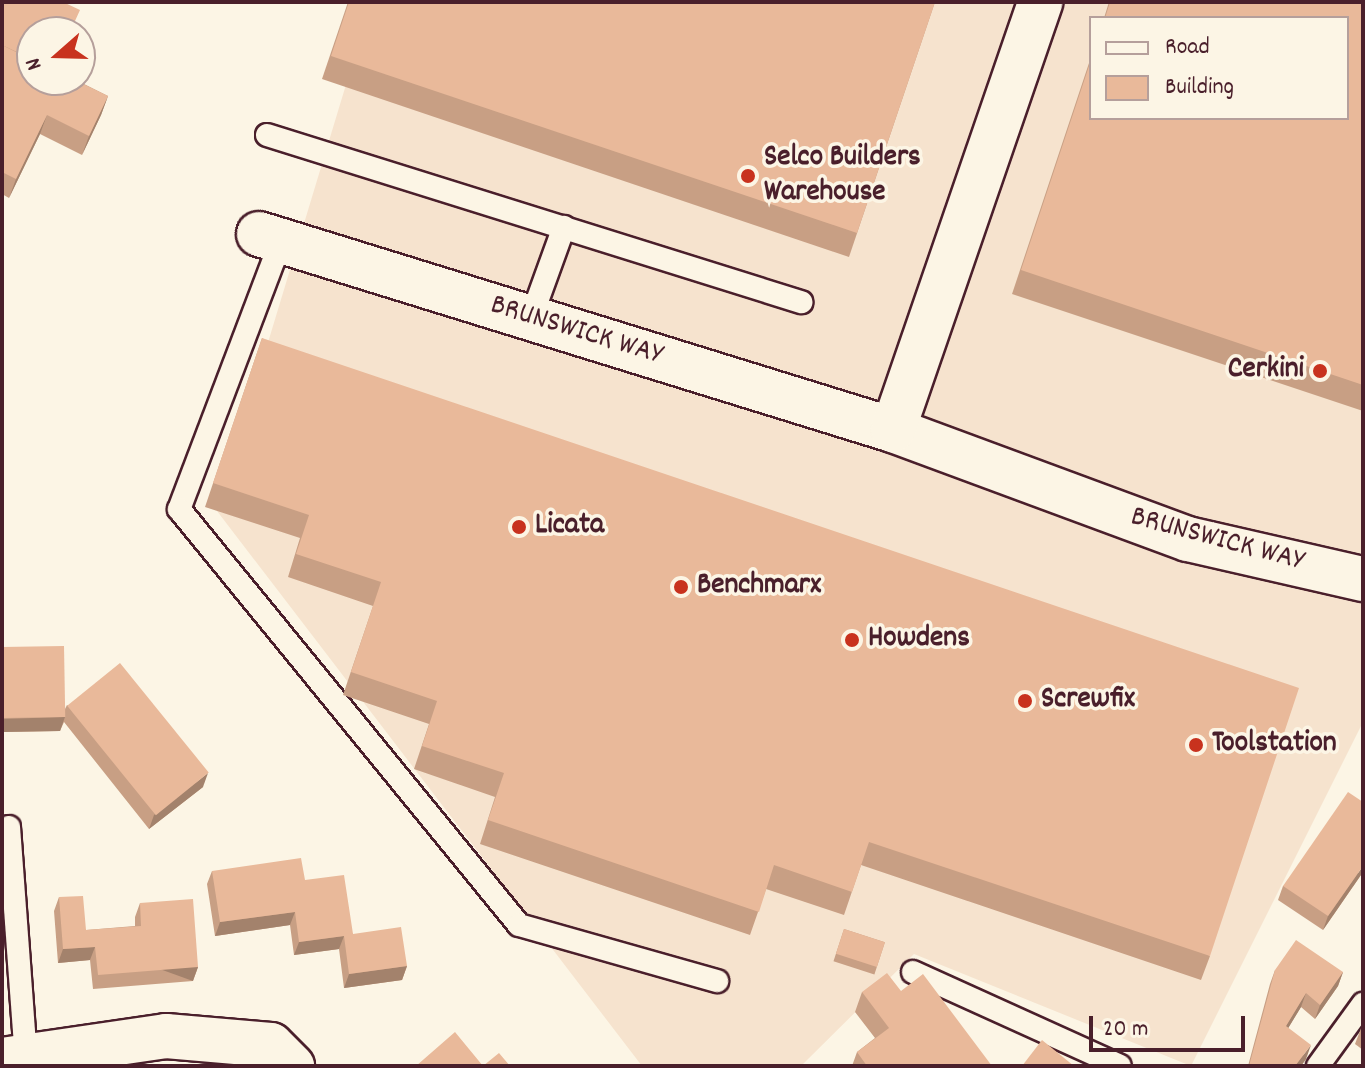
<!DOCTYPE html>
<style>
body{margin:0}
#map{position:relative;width:1365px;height:1068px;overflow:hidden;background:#fcf5e5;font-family:Dekko,sans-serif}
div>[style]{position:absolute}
.built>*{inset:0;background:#f6e3ce}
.roads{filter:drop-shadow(2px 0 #4a1f2b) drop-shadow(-2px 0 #4a1f2b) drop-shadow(0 2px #4a1f2b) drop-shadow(0 -2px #4a1f2b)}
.lane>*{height:22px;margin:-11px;padding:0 11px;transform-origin:11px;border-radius:11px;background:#fcf5e5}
.street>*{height:44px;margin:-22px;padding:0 22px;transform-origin:22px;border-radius:22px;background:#fcf5e5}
.wall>*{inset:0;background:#c89f84;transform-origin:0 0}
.shaded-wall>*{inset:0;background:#a3826c;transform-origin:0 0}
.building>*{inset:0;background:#e9b99a;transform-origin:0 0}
.dots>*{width:22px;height:22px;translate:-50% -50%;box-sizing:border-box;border:4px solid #fcf5e5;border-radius:50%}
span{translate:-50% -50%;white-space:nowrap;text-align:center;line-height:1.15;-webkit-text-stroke:7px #fcf5e5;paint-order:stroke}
.poi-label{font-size:30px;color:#4a1f2b;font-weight:700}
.left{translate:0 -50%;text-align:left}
.right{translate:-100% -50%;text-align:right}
.street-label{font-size:30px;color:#4a1f2b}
.frame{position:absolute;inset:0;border:4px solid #4a1f2b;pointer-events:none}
.legend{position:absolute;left:1089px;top:16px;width:260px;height:104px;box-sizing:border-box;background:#fcf5e5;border:2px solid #b59f9b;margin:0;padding:10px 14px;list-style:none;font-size:24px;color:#4a1f2b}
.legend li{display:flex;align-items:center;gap:16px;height:40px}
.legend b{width:40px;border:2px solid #b59f9b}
.north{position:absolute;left:16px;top:16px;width:80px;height:80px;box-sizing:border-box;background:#fcf5e5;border:2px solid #b59f9b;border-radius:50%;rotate:250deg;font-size:22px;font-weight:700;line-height:32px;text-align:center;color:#4a1f2b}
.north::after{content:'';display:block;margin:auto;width:28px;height:36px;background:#c8321e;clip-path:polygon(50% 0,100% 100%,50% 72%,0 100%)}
.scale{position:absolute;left:1089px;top:1016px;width:156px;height:36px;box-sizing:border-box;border:4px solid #4a1f2b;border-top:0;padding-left:10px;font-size:24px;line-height:28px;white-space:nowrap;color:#4a1f2b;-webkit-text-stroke:6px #fcf5e5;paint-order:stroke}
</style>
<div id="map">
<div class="built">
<div style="clip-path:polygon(evenodd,371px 2px,1363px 2px,1363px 722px,1191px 1066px,914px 954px,801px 1066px,642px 1066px,217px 511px,371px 2px,1091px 18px,1347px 18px,1347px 118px,1091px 118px,1091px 18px)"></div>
</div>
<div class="roads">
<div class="lane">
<div style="left:267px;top:135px;width:560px;rotate:17.37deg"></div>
<div style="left:281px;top:241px;width:287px;rotate:110.8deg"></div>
<div style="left:179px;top:509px;width:537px;rotate:50.74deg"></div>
<div style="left:519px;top:925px;width:206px;rotate:15.8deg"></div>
<div style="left:531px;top:318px;width:97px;rotate:-70.1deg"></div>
<div style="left:9px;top:827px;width:232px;rotate:85.8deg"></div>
<div style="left:913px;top:972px;width:227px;rotate:24.4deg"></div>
<div style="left:1318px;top:1066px;width:77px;rotate:-54deg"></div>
</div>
<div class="street">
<div style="left:259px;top:234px;width:664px;rotate:17.18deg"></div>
<div style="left:893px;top:430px;width:314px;rotate:20.3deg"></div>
<div style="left:1188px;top:539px;width:180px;rotate:12.9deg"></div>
<div style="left:893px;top:430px;width:453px;rotate:-71deg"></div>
<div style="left:2px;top:1060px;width:166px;rotate:-8.3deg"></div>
<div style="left:166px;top:1036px;width:105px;rotate:4.9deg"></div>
<div style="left:271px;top:1045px;width:30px;rotate:45deg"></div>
</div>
</div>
<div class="wall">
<div style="clip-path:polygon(2px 2px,75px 24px,32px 80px,80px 80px,87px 73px,82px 83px,108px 96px,101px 115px,82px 155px,40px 134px,9px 198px,2px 194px)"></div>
<div style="clip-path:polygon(348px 2px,935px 2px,849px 257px,322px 79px)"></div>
<div style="clip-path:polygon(1109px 2px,1363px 2px,1363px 411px,1012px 294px,1091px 57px,1091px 118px,1347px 18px,1104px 18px)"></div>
<div style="clip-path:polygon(262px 338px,1210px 956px,1201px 980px,861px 865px,844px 915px,766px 889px,750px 935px,480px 844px,495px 797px,414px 769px,429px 724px,343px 695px,373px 606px,288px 577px,300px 538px,205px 507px)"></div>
<div style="clip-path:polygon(2px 648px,65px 709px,67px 705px,203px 787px,149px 829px,64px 722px,60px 731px,2px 732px)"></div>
<div style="clip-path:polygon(212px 871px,305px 880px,353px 934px,407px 966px,402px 980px,344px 988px,339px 949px,294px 955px,290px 925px,215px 936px,207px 884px)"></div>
<div style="clip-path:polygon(1363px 872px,1323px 930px,1278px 900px,1283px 886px)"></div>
<div style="clip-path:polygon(59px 897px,86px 930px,135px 926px,135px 917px,140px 903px,198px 967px,193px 981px,93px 989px,90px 960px,58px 963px,54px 911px)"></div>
<div style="left:844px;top:929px;width:43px;height:34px;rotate:18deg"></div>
<div style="clip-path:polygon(1275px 970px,1343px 972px,1338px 986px,1315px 1019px,1301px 1007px,1288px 1028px,1306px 1059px,1301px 1066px,1248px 1066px,1270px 984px)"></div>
<div style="clip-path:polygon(901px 991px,992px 1066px,852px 1066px,857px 1052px,875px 1038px,855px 1012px,862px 992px)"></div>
<div style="clip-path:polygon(1363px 1023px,1363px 1050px,1355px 1044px)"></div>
</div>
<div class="shaded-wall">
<div style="clip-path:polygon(108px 96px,101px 115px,82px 155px,89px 136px)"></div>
<div style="clip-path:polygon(47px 115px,40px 134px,9px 198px,16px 179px)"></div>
<div style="clip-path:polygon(65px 717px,60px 731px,2px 732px,2px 719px)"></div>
<div style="clip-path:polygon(208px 773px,203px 787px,149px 829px,154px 815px)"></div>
<div style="clip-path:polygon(1363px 866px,1363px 872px,1323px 930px,1328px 916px)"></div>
<div style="clip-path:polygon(295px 912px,290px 925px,215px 936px,220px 922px)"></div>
<div style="clip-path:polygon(344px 936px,339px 949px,294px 955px,299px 942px)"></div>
<div style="clip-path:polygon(95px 947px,90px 960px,58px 963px,63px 949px)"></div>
<div style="clip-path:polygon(407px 966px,402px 980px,344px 988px,349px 974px)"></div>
<div style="left:198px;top:967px;width:15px;height:100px;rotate:110deg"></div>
<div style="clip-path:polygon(1343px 972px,1338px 986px,1315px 1019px,1320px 1005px)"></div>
<div style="clip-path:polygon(1306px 993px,1301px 1007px,1281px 1040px,1286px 1026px)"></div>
<div style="clip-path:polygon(1311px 1045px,1306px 1059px,1301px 1066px,1295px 1066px)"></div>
</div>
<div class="building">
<div style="clip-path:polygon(2px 2px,63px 2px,80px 10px,70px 32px,32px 32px,32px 59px,2px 45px)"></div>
<div style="clip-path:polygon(349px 2px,935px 2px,857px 233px,331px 56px)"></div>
<div style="clip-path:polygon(1110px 2px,1363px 2px,1363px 385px,1021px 270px,1091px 60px,1091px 118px,1347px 118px,1347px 18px,1105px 18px)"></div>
<div style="clip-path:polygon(2px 45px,32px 60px,32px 80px,75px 80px,108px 96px,89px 136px,47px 115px,16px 179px,2px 172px)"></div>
<div style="clip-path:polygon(80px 54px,92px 59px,82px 82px,78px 80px,80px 80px)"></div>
<div style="clip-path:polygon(262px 338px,1299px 688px,1210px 956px,869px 842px,852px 892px,774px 865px,759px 912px,488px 820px,504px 773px,422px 746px,437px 701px,351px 672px,381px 582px,296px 554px,309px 515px,213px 483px)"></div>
<div style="left:64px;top:646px;width:71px;height:62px;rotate:89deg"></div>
<div style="left:120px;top:663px;width:141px;height:68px;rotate:51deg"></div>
<div style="clip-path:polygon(1348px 792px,1363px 802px,1363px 866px,1328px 916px,1283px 886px)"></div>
<div style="clip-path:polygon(301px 858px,305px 880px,344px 875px,353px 934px,401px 927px,407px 966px,349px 974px,344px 936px,299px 942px,295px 912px,220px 922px,212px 871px)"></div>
<div style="clip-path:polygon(83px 896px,86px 930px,141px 926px,140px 903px,193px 899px,198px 967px,98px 975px,95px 947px,63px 949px,59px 897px)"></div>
<div style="left:844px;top:929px;width:43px;height:26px;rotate:18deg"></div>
<div style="clip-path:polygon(1296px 940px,1343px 972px,1320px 1005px,1306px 993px,1286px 1026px,1311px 1045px,1295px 1066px,1249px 1066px,1275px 970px)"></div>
<div style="clip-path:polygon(887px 973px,901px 991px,923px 974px,992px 1066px,867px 1066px,857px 1052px,889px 1028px,862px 992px)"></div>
<div style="clip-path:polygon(455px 1032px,483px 1066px,499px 1053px,510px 1066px,416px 1066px)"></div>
<div style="clip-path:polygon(1042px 1040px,1074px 1066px,1022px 1066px)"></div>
</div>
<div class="dots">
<div style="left:748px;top:176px;background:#c8321e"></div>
<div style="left:1320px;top:371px;background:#c8321e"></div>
<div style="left:519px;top:527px;background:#c8321e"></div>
<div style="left:681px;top:587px;background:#c8321e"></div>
<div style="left:852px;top:640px;background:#c8321e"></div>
<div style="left:1025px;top:701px;background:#c8321e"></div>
<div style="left:1196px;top:745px;background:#c8321e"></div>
</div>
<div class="poi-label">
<span class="left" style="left:764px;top:176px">Selco Builders<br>Warehouse</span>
<span class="right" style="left:1304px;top:371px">Cerkini</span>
<span class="left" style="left:535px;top:527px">Licata</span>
<span class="left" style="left:697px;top:587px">Benchmarx</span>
<span class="left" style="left:868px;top:640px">Howdens</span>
<span class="left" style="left:1041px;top:701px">Screwfix</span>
<span class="left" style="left:1212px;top:745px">Toolstation</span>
</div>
<div class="street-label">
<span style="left:576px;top:332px;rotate:17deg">BRUNSWICK WAY</span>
<span style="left:1217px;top:541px;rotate:15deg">BRUNSWICK WAY</span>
</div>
<div class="frame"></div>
<ul class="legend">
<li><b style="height:10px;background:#fcf5e5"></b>Road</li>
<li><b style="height:22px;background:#e9b99a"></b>Building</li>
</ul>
<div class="north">N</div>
<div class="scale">20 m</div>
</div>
